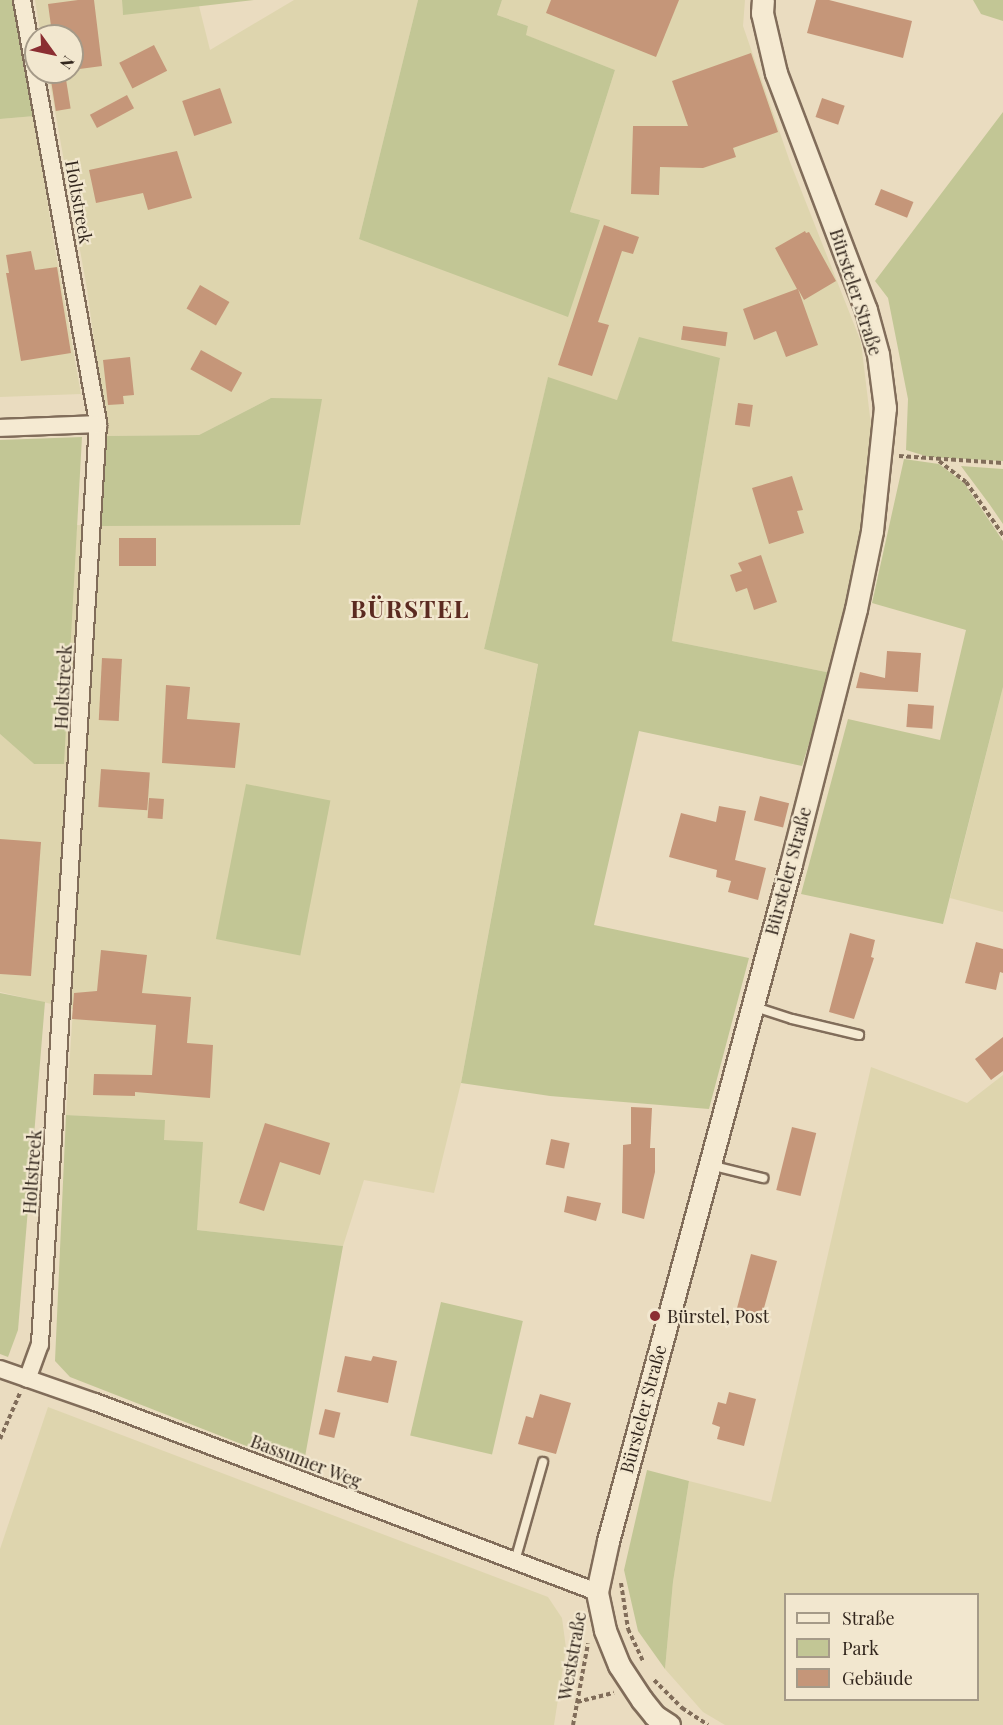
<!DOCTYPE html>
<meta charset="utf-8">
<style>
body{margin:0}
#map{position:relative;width:1003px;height:1725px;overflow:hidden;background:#eadcc0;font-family:"Playfair Display",serif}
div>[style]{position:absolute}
.farmland>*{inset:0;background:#ded5ae}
.green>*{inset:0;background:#c2c695;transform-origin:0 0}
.building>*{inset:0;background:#c59679;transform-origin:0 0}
.path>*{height:4px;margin-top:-2px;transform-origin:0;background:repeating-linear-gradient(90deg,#816d5a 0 4.5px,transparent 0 7.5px)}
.roads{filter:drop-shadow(2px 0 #816d5a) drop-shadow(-2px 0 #816d5a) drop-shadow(0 2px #816d5a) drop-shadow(0 -2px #816d5a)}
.service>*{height:8px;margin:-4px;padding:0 4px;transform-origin:4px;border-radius:4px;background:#f5ead2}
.minor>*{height:16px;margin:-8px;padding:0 8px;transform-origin:8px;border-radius:8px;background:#f5ead2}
.tertiary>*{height:21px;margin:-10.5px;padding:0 10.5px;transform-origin:10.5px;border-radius:10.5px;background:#f5ead2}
.dots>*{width:16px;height:16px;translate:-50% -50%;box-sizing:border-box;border:3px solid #f2e7cf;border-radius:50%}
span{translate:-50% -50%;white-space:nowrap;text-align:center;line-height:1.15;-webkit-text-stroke:4.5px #f2e7cf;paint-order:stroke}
.street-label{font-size:18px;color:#32261d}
.poi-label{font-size:18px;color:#32261d}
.left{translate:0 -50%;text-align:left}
.district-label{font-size:24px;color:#5b2a20;font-weight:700;letter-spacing:1.5px}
.legend{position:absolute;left:784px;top:1593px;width:195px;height:108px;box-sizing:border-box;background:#f2e7cf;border:2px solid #a59a88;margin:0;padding:8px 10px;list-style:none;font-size:18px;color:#32261d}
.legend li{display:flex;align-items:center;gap:12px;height:30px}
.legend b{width:30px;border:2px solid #a59a88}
.north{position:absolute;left:24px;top:24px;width:60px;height:60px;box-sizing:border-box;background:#f2e7cf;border:2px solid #a59a88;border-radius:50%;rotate:123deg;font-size:16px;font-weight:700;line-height:24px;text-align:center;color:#32261d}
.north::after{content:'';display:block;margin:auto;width:21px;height:27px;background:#8b2e32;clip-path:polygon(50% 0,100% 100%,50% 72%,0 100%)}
</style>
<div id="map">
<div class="farmland">
<div style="clip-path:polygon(35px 0,122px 0,123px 14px,199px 6px,210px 50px,294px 0,418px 0,359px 239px,600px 220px,570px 212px,615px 70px,525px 35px,528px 26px,497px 15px,502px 0,745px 0,743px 26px,790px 162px,861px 342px,873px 442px,864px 526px,831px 673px,672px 641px,720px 358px,617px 400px,548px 378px,484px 649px,538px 663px,461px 1083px,434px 1193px,364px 1180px,343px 1246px,197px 1230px,164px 1140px,164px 1120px,66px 1115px,73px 1009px,0 992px,0 734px,34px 764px,69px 634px,77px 525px,101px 526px,271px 398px,199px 435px,107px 436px,87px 289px,48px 72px,72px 72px,72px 36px,41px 36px)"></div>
<div style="clip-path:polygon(35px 116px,52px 232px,81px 394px,0 397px,0 119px)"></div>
<div style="clip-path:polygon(1003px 687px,1003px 912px,950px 898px)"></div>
<div style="clip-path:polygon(evenodd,871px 1067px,967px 1103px,1003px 1075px,1003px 1725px,725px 1725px,703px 1712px,665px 1669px,673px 1582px,689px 1481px,771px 1502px,871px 1067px,786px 1594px,978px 1594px,978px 1700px,786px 1700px,786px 1594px)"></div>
<div style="clip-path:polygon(48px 1407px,548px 1597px,562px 1618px,566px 1648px,554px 1725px,0 1725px,0 1549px)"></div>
</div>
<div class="green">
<div style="clip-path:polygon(0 0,12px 0,35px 116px,0 119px)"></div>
<div style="clip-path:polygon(122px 0,254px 0,123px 15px)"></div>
<div style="clip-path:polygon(418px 0,502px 0,497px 15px,528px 26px,526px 35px,615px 70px,570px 212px,600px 220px,568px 317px,359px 239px)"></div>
<div style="clip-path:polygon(973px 0,1003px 0,1003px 21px,981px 14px)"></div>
<div style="clip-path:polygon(1003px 112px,1003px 461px,929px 457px,906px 450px,908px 399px,888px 298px,875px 281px)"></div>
<div style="clip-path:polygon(639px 337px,720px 358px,672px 641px,831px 673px,802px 766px,639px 731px,594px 925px,749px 958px,709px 1109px,550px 1096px,461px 1083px,538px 664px,484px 649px,548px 377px,617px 400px)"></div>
<div style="clip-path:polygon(271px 398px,322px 399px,300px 525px,101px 526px,107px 436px,199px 435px)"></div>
<div style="clip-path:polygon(82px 437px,64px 764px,34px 764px,0 734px,0 440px)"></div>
<div style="clip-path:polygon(904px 459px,939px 464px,964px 483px,1003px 541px,1003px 687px,943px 924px,801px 894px,848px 719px,940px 740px,966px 630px,872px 603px)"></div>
<div style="clip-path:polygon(961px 466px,1003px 469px,1003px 524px,990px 505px)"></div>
<div style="left:246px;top:784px;width:86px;height:158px;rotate:11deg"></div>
<div style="clip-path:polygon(0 993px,45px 1002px,18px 1330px,8px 1357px,0 1354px)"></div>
<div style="clip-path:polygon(66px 1115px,165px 1120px,164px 1140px,203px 1142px,197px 1230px,343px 1246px,303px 1468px,70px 1377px,55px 1361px)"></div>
<div style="left:441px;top:1302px;width:84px;height:137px;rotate:13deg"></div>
<div style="clip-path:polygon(647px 1470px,689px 1481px,673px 1582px,665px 1669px,638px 1631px,624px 1570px)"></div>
</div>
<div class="building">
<div style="clip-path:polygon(78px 0,94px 0,102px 66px,72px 70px,72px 36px,63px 36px,61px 25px,51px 26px,48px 4px)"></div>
<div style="clip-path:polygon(551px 0,679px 0,656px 57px,546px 13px)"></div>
<div style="clip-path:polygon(816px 0,829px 0,912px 21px,903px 58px,807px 33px)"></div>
<div style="left:154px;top:45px;width:29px;height:39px;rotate:63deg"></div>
<div style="clip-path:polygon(751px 53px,778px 132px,733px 148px,736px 157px,703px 168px,660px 167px,659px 195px,631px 194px,633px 126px,688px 126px,672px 81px)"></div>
<div style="left:65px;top:73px;width:36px;height:15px;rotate:81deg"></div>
<div style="left:220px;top:88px;width:37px;height:40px;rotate:71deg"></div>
<div style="left:127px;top:95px;width:15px;height:42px;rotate:62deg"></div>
<div style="left:822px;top:98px;width:24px;height:20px;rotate:19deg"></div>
<div style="clip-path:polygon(177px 151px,192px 198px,148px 210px,143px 193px,96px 203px,89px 170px)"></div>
<div style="left:881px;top:189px;width:35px;height:17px;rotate:22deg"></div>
<div style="clip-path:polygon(604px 225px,639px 237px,633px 254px,622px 251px,598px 322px,609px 325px,592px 376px,558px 365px)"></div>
<div style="clip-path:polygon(805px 231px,806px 233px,809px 232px,836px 281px,804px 300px,798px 289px,818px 345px,786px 357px,776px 331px,754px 340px,743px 309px,797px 289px,775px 248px)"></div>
<div style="clip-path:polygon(31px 251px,35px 270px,57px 267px,71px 353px,21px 361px,6px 273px,9px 273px,6px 255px)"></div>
<div style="left:200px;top:285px;width:34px;height:27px;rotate:30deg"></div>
<div style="left:683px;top:326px;width:45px;height:14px;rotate:8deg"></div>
<div style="left:201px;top:350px;width:47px;height:22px;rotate:29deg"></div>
<div style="clip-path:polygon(130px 357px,134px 395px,123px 396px,124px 404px,108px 405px,103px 360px)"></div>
<div style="left:738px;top:403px;width:15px;height:22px;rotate:8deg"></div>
<div style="clip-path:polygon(792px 476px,803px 510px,797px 511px,804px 533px,769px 544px,752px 488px)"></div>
<div style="left:119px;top:538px;width:37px;height:28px"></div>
<div style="clip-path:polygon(761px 555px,777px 602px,754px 610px,747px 588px,736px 592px,730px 575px,742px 571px,738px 563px)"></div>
<div style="clip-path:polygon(887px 651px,921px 653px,918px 692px,856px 688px,860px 672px,885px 678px)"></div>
<div style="left:102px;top:658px;width:20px;height:62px;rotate:3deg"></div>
<div style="clip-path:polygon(166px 685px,190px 687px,187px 719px,240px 723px,235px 768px,162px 763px)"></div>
<div style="left:908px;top:704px;width:26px;height:23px;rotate:4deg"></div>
<div style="left:101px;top:769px;width:49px;height:38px;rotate:4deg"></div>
<div style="left:760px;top:796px;width:30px;height:25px;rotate:14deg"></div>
<div style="left:149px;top:798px;width:15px;height:20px;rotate:4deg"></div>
<div style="clip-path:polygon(719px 806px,746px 811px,735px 860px,766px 868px,758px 900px,728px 892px,731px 881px,716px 877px,717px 870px,669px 857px,681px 813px,716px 822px)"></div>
<div style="clip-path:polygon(0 839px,41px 842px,31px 976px,0 974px)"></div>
<div style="clip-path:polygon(850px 933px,875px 940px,871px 957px,874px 958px,854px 1019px,829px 1012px)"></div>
<div style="clip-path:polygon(976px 942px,1003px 949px,1003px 973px,1000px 972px,996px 990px,965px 983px)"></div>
<div style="clip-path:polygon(101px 950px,147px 955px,142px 993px,191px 997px,187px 1043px,213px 1045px,210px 1098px,135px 1092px,135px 1096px,93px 1095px,94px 1074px,152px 1075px,156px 1025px,72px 1019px,74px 993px,97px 991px)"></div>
<div style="clip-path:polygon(1003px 1037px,1003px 1071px,991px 1080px,975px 1059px)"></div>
<div style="clip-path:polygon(631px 1107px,652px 1108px,650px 1148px,655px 1148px,655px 1172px,644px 1219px,622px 1213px,623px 1145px,631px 1144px)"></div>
<div style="clip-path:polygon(265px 1123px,330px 1143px,320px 1175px,280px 1162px,264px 1211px,239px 1203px)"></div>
<div style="left:792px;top:1127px;width:25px;height:65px;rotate:14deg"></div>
<div style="left:551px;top:1139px;width:19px;height:26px;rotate:12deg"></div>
<div style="clip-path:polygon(567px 1196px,601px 1203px,596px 1221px,564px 1212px)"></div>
<div style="clip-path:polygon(751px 1254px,777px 1261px,764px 1308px,756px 1322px,735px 1316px)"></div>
<div style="clip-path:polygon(345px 1356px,371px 1361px,373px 1356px,397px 1361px,388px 1403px,337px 1392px)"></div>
<div style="clip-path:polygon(729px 1392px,756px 1399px,744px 1446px,717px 1439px,720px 1427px,712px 1424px,718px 1402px,726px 1404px)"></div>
<div style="clip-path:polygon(540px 1394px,571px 1403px,556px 1454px,518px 1444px,526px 1416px,533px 1418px)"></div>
<div style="left:325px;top:1409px;width:16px;height:26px;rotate:14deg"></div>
</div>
<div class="path">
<div style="left:899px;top:456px;width:104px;rotate:3.9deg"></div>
<div style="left:939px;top:461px;width:34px;rotate:38deg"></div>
<div style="left:966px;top:482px;width:65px;rotate:55.1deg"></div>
<div style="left:0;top:1439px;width:50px;rotate:-66.5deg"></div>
<div style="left:621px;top:1583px;width:47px;rotate:81.3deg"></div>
<div style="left:628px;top:1629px;width:35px;rotate:65deg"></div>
<div style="left:654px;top:1680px;width:40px;rotate:45deg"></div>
<div style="left:682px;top:1708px;width:31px;rotate:33deg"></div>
<div style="left:577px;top:1702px;width:38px;rotate:-14deg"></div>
<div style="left:573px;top:1725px;width:83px;rotate:-79.6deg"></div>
</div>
<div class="roads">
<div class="service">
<div style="left:752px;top:1006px;width:42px;rotate:18deg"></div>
<div style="left:792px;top:1019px;width:69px;rotate:13.4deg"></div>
<div style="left:710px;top:1165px;width:55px;rotate:13.8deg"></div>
<div style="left:515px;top:1561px;width:103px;rotate:-74.2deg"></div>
</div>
<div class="minor">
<div style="left:22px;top:0;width:431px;rotate:79.8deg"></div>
<div style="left:98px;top:424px;width:922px;rotate:93.61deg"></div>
<div style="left:40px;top:1344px;width:37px;rotate:110deg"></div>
<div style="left:0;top:428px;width:98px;rotate:-2.3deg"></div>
<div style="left:0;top:1369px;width:101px;rotate:19.2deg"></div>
<div style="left:95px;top:1402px;width:537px;rotate:20.73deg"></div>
</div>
<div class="tertiary">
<div style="left:669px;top:1725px;width:17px;rotate:-147deg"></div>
<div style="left:655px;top:1716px;width:21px;rotate:-129deg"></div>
<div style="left:642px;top:1700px;width:42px;rotate:-123.3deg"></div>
<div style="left:619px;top:1665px;width:38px;rotate:-112deg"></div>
<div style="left:605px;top:1630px;width:39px;rotate:-102deg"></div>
<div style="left:597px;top:1592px;width:52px;rotate:-77.8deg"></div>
<div style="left:608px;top:1541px;width:701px;rotate:-74.87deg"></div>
<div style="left:791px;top:864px;width:263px;rotate:-75.7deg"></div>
<div style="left:856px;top:609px;width:80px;rotate:-78.4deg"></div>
<div style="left:872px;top:531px;width:124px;rotate:-84deg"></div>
<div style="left:885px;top:408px;width:54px;rotate:-97.4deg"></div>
<div style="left:878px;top:354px;width:46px;rotate:-105.3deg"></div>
<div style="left:866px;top:310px;width:254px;rotate:-110.8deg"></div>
<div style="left:776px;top:73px;width:62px;rotate:-103.1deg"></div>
<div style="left:762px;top:13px;width:13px;rotate:-86deg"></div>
</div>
</div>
<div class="dots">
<div style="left:655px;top:1316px;background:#8b2e32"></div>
</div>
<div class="street-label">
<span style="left:79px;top:202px;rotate:80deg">Holtstreek</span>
<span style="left:856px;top:292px;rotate:72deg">Bürsteler Straße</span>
<span style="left:63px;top:687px;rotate:-87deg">Holtstreek</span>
<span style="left:788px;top:871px;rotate:-75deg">Bürsteler Straße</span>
<span style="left:32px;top:1172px;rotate:-86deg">Holtstreek</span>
<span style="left:643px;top:1409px;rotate:-75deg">Bürsteler Straße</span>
<span style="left:306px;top:1461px;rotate:21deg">Bassumer Weg</span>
<span style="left:572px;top:1656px;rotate:-80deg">Weststraße</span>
</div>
<div class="poi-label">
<span class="left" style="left:667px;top:1316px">Bürstel, Post</span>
</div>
<div class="district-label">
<span style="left:410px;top:609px">BÜRSTEL</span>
</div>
<ul class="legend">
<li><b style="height:8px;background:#f5ead2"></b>Straße</li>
<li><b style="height:16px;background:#c2c695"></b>Park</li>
<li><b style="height:16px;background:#c59679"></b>Gebäude</li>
</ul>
<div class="north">N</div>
</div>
